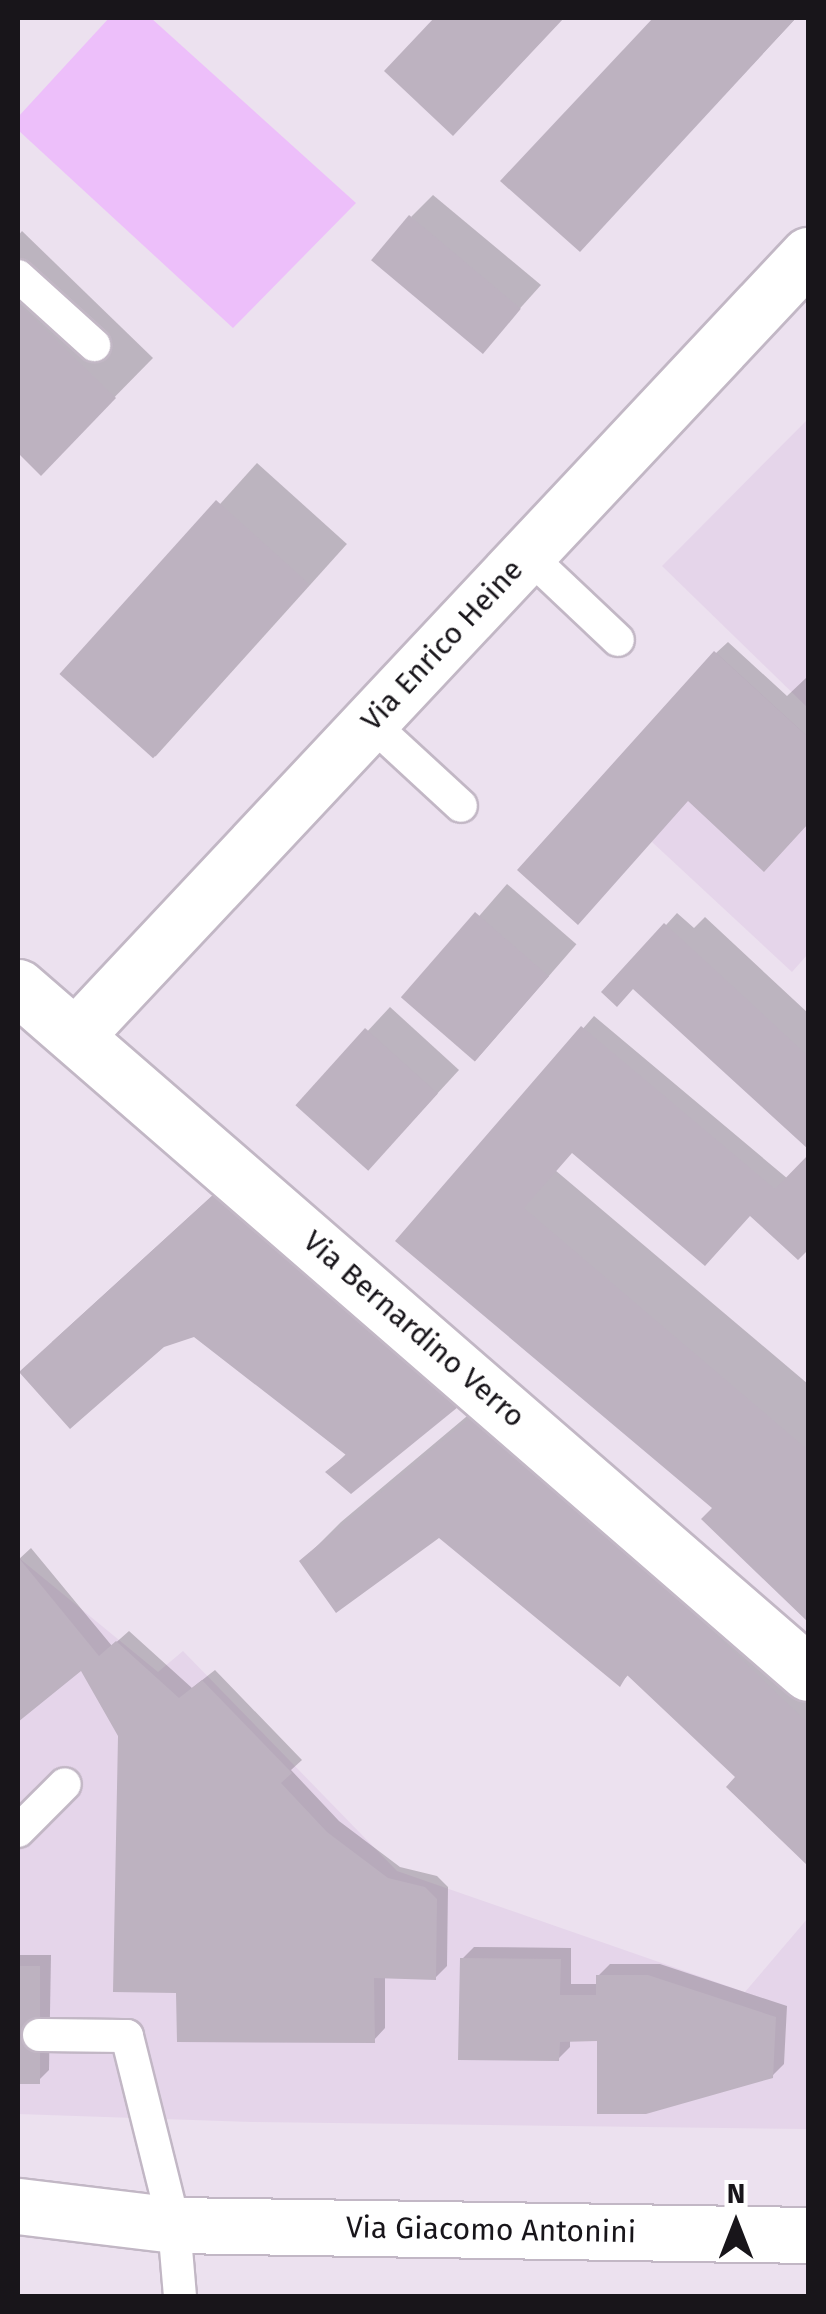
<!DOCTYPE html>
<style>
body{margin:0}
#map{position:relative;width:826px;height:2314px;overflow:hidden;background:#ece1ef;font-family:"Fira Sans",sans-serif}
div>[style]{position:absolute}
.built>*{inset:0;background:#e5d5ea}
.green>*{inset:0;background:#edbffa}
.shadow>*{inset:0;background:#0003;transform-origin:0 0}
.building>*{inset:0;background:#bdb2c0;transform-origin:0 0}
.roads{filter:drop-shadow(2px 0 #c2b7c5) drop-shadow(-2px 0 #c2b7c5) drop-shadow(0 2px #c2b7c5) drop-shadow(0 -2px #c2b7c5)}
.lane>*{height:32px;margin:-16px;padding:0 16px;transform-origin:16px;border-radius:16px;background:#fff}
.street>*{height:55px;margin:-27.5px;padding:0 27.5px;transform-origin:27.5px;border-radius:27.5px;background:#fff}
.secondary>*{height:55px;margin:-27.5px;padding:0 27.5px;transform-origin:27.5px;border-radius:27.5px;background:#fff}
span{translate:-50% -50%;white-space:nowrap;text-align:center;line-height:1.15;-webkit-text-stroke:8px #fff;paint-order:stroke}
.street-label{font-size:30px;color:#18151a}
.frame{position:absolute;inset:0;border:20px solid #18151a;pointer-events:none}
.north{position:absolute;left:686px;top:2174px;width:100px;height:100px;-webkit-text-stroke:8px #fff;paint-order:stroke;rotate:0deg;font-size:28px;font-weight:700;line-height:40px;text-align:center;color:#18151a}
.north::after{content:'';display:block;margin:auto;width:35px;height:45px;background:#18151a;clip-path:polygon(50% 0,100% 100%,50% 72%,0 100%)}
</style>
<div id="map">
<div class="built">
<div style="clip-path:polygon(808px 419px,808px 708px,662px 566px)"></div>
<div style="clip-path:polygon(714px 651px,808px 737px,808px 954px,792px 972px,652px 842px)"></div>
<div style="clip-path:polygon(19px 1558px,158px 1672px,183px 1651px,397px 1871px,745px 1992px,808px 1918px,808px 2129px,251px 2122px,18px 2114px)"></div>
</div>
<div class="green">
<div style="clip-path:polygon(109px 18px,151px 18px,356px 203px,233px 328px,18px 130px,18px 117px)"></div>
</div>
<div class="shadow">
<div style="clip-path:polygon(438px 18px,563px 18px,492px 94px,387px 71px)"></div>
<div style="clip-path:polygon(656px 18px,796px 18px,580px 249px,504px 181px)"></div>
<div style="clip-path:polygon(433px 195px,541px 285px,506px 324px,411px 217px)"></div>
<div style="clip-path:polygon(22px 231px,153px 358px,41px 472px,18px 449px,18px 236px)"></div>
<div style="left:257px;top:463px;width:121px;height:286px;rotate:42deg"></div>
<div style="clip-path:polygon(728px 642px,787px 696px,806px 678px,808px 681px,808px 823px,794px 838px,689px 799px,578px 921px,716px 653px)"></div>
<div style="left:507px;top:884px;width:92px;height:154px;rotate:41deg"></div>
<div style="clip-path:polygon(677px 913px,694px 928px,705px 917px,808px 1013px,808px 1146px,633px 986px,605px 992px)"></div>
<div style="clip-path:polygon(390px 1007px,459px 1070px,391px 1144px,299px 1105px)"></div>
<div style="clip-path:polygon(594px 1016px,788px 1179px,808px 1158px,808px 1247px,798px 1257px,751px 1213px,572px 1150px,555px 1170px,808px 1384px,808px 1619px,705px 1519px,743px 1480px,398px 1241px)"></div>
<div style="clip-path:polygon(245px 1166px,486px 1376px,351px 1491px,329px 1471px,348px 1452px,194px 1334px,52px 1342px)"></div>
<div style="clip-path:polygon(510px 1380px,808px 1665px,808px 1862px,729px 1787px,738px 1777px,629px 1674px,620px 1684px,440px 1534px,302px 1561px,341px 1522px)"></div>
<div style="clip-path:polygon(31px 1548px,112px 1646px,129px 1631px,192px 1688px,215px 1670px,302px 1760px,291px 1770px,339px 1821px,400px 1867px,437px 1876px,448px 1887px,447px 1966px,435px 1978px,385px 1976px,385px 2028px,374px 2040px,179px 1991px,120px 1735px,81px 1667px,18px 1719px,18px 1560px)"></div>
<div style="clip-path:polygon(474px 1947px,571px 1948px,571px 1984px,598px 1984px,598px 1976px,610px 1964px,660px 1964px,787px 2006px,784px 2064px,772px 2076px,599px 2038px,570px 2039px,570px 2047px,558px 2059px,462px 1959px)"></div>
<div style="clip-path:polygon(18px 1955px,51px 1955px,49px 2070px,37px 2082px,18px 2082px)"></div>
</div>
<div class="building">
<div style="clip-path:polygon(434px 18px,564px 18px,453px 136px,384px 71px)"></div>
<div style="clip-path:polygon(653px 18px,796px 18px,580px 252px,500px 181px)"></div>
<div style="left:409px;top:215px;width:146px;height:59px;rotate:40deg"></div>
<div style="clip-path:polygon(18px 303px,116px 398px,41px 476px,18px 453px)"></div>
<div style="left:216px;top:500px;width:126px;height:234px;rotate:42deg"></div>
<div style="clip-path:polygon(714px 651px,808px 737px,808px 824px,764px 872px,688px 801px,578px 925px,517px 870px)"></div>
<div style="left:475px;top:912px;width:98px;height:113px;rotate:41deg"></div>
<div style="clip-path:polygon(664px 923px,808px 1056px,808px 1149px,633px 989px,617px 1007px,601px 992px)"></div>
<div style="clip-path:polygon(581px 1026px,775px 1189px,808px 1155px,808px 1250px,798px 1260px,750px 1216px,705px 1266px,572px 1153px,524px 1208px,808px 1450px,808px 1622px,701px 1519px,712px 1508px,395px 1241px)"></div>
<div style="left:365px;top:1028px;width:98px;height:104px;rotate:42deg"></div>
<div style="clip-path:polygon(214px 1194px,458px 1407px,351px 1494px,325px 1472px,346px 1455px,194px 1337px,164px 1347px,70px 1429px,19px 1372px)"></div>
<div style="clip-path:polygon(470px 1418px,689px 1609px,808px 1723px,808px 1866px,726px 1787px,735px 1777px,627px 1675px,620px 1687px,439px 1538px,336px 1613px,299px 1561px)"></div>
<div style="clip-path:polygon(18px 1557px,99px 1656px,116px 1641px,179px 1698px,202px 1680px,292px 1773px,281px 1783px,327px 1832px,388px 1878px,425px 1887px,437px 1899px,436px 1980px,374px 1978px,375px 2043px,177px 2042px,176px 1993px,113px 1992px,118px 1736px,81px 1671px,18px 1722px)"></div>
<div style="clip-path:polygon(460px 1958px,561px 1959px,560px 1995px,596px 1995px,596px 1975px,648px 1975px,776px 2017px,773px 2078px,646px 2114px,597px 2114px,597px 2041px,560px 2042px,559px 2061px,458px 2060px)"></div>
<div style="left:18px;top:1966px;width:22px;height:118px"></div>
</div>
<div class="roads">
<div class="lane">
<div style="left:18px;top:276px;width:103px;rotate:42.2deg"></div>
<div style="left:527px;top:554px;width:125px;rotate:43.4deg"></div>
<div style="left:369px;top:721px;width:125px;rotate:42.7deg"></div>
<div style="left:18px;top:1831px;width:66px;rotate:-45deg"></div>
<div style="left:39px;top:2035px;width:88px;rotate:0.7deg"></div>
<div style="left:127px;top:2036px;width:195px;rotate:76deg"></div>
<div style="left:174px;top:2225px;width:71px;rotate:85.2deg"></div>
</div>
<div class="street">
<div style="left:18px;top:987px;width:1046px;rotate:40.97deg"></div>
<div style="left:76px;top:1035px;width:1070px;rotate:-46.82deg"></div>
</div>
<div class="secondary">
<div style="left:18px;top:2206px;width:157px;rotate:6.9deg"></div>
<div style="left:174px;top:2225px;width:634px;rotate:0.9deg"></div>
</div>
</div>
<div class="street-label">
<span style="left:442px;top:645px;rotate:-47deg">Via Enrico Heine</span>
<span style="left:414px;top:1329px;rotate:41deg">Via Bernardino Verro</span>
<span style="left:491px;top:2230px;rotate:1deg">Via Giacomo Antonini</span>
</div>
<div class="frame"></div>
<div class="north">N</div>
</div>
